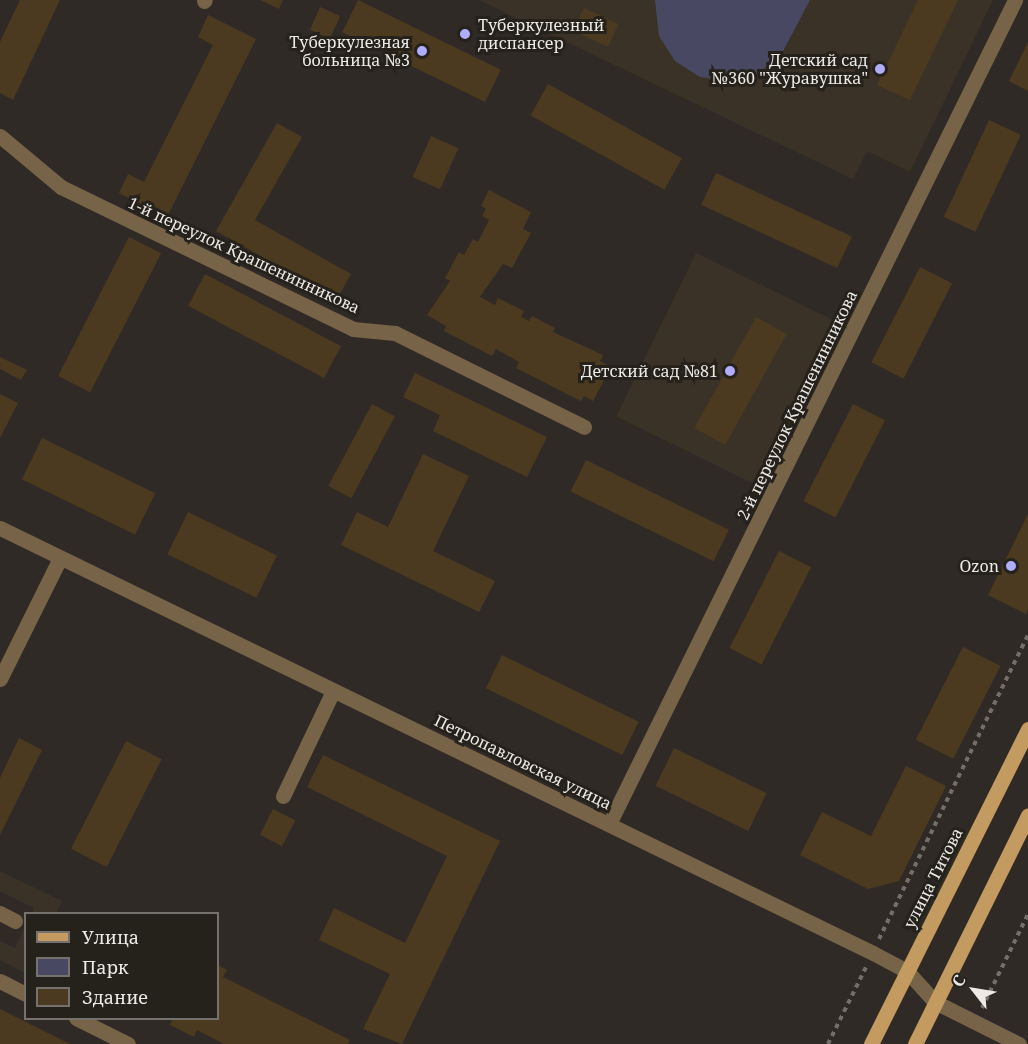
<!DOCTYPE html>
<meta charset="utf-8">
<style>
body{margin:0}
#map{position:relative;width:1028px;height:1044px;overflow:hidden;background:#2f2a25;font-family:"Noto Serif",serif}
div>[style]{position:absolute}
.built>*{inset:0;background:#3a3226;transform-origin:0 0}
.green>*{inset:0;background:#484862}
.building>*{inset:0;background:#4c3a20;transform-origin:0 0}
.path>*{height:4px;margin-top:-2px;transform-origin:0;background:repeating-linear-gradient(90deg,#736e6a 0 4.5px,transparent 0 9px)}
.minor>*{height:15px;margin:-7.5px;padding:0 7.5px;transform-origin:7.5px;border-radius:7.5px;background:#776348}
.major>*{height:15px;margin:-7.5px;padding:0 7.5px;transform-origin:7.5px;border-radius:7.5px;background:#c39a5f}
.dots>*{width:16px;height:16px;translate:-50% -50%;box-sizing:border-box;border:3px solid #25211b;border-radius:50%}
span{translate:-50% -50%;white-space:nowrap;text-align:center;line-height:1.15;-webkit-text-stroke:6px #25211b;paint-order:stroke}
.poi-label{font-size:16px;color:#edeae6}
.left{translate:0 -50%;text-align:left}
.right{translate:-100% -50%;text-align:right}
.street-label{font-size:16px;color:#edeae6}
.legend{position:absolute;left:24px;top:912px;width:195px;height:108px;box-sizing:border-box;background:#25211b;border:2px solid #75716c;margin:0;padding:8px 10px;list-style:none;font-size:18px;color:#edeae6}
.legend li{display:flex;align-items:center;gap:12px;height:30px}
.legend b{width:30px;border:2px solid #75716c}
.north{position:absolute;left:944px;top:960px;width:60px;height:60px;-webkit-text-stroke:4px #25211b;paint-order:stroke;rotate:301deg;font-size:16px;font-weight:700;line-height:24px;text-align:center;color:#edeae6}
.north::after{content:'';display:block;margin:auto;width:21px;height:27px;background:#edeae6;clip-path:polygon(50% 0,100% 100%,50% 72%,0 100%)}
</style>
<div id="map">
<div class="built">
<div style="clip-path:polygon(479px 0,993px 0,910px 172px,867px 151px,853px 179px)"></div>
<div style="left:696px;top:253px;width:164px;height:182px;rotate:26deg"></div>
<div style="clip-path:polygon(0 871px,62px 901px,56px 913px,32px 913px,34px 908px,0 891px)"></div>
<div style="clip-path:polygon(25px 926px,25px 973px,0 960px,0 941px,15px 948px)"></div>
</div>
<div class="green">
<div style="clip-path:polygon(655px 0,810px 0,781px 55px,758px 74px,730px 81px,700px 77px,675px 61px,659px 36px)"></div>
</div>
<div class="building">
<div style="clip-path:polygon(20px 0,60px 0,13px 100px,0 93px,0 42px)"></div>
<div style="clip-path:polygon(260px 0,283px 0,279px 9px)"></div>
<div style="left:358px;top:0;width:159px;height:36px;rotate:26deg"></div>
<div style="clip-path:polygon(918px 0,958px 0,910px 100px,877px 85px)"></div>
<div style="left:320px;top:7px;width:22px;height:25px;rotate:24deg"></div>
<div style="left:584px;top:8px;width:38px;height:25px;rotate:25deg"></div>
<div style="clip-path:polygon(208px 15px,256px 39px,167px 217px,119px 193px,128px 174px,144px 182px,213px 45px,198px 37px)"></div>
<div style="clip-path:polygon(1028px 42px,1028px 91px,1009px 81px)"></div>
<div style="left:548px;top:84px;width:153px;height:36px;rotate:29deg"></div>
<div style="left:989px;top:120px;width:35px;height:107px;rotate:25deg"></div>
<div style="clip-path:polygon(277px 123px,302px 137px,255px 220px,351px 274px,337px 299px,216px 231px)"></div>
<div style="left:431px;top:136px;width:30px;height:45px;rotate:24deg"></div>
<div style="left:716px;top:173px;width:150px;height:35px;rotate:25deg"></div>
<div style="clip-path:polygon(489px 190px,531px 212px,523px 229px,531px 233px,512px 268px,503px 264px,480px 297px,495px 305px,498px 298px,524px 311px,521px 317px,529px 321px,532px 316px,555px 328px,553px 332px,603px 355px,600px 361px,611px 367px,593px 401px,584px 396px,581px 401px,516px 368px,519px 362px,496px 349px,492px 356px,444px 331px,446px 326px,427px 315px,450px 281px,445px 278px,459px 252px,464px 255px,473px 239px,478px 242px,489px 220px,482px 216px,486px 209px,481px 206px)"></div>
<div style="left:129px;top:237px;width:36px;height:156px;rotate:27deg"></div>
<div style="left:920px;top:267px;width:36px;height:107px;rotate:27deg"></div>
<div style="left:205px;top:274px;width:154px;height:36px;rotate:28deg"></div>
<div style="left:756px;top:317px;width:35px;height:127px;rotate:29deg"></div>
<div style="clip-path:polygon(0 357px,27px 370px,21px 380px,0 369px)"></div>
<div style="clip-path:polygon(415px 373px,547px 437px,527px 477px,433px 431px,440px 415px,403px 397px)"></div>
<div style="clip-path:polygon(0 394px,18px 403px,0 438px)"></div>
<div style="left:372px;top:404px;width:26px;height:93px;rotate:28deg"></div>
<div style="left:853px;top:404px;width:36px;height:109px;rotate:27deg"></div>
<div style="left:42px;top:438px;width:126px;height:46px;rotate:26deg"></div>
<div style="clip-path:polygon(423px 454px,469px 476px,433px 551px,495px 581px,479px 612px,341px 545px,357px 512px,388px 527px)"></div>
<div style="left:586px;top:460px;width:159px;height:35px;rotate:26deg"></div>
<div style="left:188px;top:512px;width:99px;height:47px;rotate:26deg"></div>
<div style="clip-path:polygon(1028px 514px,1028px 609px,1026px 614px,988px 595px)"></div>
<div style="left:779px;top:551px;width:36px;height:109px;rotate:27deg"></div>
<div style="left:963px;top:647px;width:42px;height:104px;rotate:27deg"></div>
<div style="left:502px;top:655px;width:152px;height:37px;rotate:26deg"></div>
<div style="clip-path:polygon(19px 738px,42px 750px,0 835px,0 778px)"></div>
<div style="left:126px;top:741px;width:40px;height:121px;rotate:27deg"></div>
<div style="left:674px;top:748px;width:103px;height:42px;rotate:26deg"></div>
<div style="clip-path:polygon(323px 755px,500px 841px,402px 1044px,363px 1029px,390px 974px,319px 940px,334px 908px,405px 943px,447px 856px,307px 787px)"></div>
<div style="clip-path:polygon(906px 766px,946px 786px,899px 881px,868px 889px,800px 855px,822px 812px,871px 836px)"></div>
<div style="left:273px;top:809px;width:25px;height:29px;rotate:27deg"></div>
<div style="clip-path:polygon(218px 965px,227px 970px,223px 977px,350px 1040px,348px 1044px,224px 1044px,197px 1030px,194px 1037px,170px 1025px,173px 1018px,218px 1018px)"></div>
<div style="clip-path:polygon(0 1009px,70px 1044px,0 1044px)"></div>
</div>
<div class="path">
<div style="left:879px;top:939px;width:339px;rotate:-63.9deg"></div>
<div style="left:982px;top:1008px;width:105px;rotate:-63.9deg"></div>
<div style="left:828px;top:1044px;width:86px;rotate:-63.7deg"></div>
</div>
<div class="minor">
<div style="left:204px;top:1px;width:1px;rotate:-45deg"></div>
<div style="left:0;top:136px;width:80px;rotate:39.9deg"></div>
<div style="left:61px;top:187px;width:325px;rotate:25.9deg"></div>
<div style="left:353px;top:329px;width:42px;rotate:5.4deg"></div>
<div style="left:395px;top:333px;width:211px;rotate:26.4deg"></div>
<div style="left:0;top:528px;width:971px;rotate:25.96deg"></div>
<div style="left:873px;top:953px;width:38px;rotate:28deg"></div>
<div style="left:907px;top:971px;width:42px;rotate:47.9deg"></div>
<div style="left:935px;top:1002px;width:94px;rotate:26.6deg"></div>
<div style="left:0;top:679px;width:135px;rotate:-63.6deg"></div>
<div style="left:283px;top:796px;width:116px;rotate:-64.5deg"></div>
<div style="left:609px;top:824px;width:919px;rotate:-63.77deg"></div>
<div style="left:0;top:913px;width:17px;rotate:28deg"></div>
<div style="left:0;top:981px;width:29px;rotate:27deg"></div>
<div style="left:76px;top:1018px;width:58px;rotate:26.6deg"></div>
</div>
<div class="major">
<div style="left:871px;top:1044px;width:352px;rotate:-63.5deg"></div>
<div style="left:915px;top:1044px;width:255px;rotate:-63.7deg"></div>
</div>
<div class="dots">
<div style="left:465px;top:34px;background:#b0aefa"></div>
<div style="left:422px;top:51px;background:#b0aefa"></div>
<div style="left:880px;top:69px;background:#b0aefa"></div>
<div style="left:730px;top:371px;background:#b0aefa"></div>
<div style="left:1011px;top:566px;background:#b0aefa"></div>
</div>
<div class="poi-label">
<span class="left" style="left:478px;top:34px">Туберкулезный<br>диспансер</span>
<span class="right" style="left:410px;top:51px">Туберкулезная<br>больница №3</span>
<span class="right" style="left:868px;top:69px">Детский сад<br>№360 "Журавушка"</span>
<span class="right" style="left:718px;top:371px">Детский сад №81</span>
<span class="right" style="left:999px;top:566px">Ozon</span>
</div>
<div class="street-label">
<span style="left:244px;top:255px;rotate:25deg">1-й переулок Крашенинникова</span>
<span style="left:797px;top:405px;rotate:-64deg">2-й переулок Крашенинникова</span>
<span style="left:523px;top:762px;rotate:26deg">Петропавловская улица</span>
<span style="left:933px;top:878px;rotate:-63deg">улица Титова</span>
</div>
<ul class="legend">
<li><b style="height:8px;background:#c39a5f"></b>Улица</li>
<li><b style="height:16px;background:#484862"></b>Парк</li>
<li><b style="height:16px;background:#4c3a20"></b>Здание</li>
</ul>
<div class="north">С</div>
</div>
